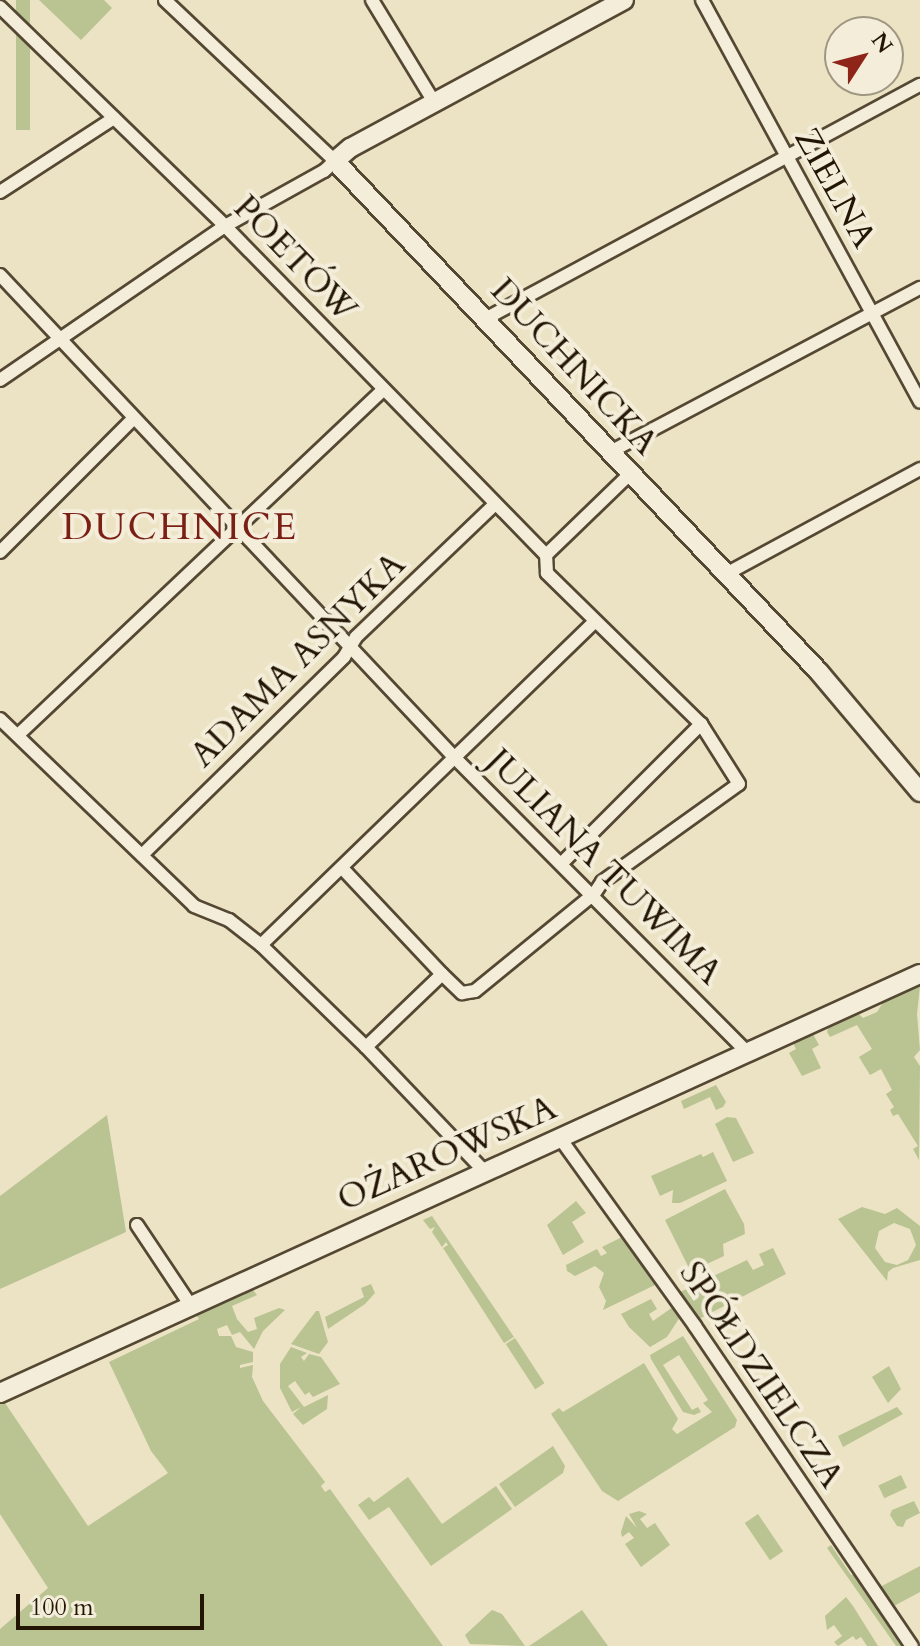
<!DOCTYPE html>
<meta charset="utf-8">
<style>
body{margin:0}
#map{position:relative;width:920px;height:1646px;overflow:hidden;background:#ece3c4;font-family:Cardo,serif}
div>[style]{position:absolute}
.green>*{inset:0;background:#bac392;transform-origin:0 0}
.roads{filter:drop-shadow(2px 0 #554833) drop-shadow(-2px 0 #554833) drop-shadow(0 2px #554833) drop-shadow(0 -2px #554833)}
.street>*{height:12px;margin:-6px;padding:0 6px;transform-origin:6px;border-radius:6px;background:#f3edd9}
.secondary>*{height:18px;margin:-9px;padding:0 9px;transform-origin:9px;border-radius:9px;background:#f3edd9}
span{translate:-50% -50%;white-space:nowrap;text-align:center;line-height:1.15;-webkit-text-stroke:8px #f3edd9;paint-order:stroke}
.street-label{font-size:34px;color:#231503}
.quarter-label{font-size:38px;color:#7a1f14;letter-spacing:2px}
.north{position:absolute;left:824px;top:16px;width:80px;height:80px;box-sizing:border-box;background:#f3edd9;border:2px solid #a09783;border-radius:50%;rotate:54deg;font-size:22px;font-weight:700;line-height:32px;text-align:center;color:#231503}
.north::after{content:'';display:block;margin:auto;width:28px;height:36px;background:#8f2418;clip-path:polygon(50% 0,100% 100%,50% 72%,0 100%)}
.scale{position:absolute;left:16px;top:1594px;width:188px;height:36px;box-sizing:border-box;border:4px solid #231503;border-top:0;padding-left:10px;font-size:24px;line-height:28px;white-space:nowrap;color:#231503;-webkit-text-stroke:6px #f3edd9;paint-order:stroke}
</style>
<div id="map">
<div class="green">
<div style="left:16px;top:0;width:14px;height:130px"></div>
<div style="clip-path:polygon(39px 0,104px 0,112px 8px,81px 40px)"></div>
<div style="clip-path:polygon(920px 986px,917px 1014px,920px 1050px,914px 1057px,920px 1066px,919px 1160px,913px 1149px,918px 1146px,898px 1114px,893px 1116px,890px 1110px,894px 1107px,886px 1094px,892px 1090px,881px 1069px,870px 1075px,859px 1057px,872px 1049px,857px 1025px,830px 1037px,827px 1032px,829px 1026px,858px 1013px,863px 1018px,877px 1012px,886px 998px)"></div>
<div style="clip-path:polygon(813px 1034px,819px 1045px,812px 1049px,821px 1068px,802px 1076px,789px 1053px,796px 1049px,793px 1043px)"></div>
<div style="clip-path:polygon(716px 1085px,726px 1102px,723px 1107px,716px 1110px,710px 1097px,684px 1109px,681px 1101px)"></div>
<div style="clip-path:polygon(107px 1115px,126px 1232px,0 1289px,0 1196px)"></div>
<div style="clip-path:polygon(727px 1117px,736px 1118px,754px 1153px,733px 1162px,715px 1124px)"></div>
<div style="clip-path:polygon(713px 1152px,727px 1181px,680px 1203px,672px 1203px,673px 1190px,660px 1196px,651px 1176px,701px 1154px,703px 1157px)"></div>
<div style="clip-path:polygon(725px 1189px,744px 1224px,745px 1234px,723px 1244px,724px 1256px,694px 1270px,688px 1266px,665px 1220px)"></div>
<div style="clip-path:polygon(576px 1201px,586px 1213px,572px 1222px,584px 1242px,563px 1255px,547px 1225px)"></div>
<div style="clip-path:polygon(evenodd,862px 1207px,885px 1214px,897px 1208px,920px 1226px,920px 1260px,893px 1268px,888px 1272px,887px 1281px,838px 1219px,862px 1207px,894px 1223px,910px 1229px,916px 1245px,908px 1260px,897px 1265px,885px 1262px,875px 1248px,879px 1231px,894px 1223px)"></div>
<div style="clip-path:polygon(432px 1216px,514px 1337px,504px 1343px,443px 1248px,448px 1245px,446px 1242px,442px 1247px,432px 1232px,435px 1227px,430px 1229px,423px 1220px)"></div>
<div style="clip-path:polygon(622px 1237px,657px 1284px,603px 1310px,606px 1301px,599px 1287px,604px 1273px,595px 1266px,575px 1276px,567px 1271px,566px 1265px,597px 1249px,601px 1256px,607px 1253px,602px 1247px)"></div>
<div style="clip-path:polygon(773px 1248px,786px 1274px,699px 1319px,680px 1292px,747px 1260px,753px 1270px,764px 1265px,759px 1254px)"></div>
<div style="clip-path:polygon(371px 1284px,375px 1293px,365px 1304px,328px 1329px,325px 1317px,364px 1297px,361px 1288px)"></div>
<div style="clip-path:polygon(244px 1289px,253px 1290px,257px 1295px,232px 1306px,237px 1319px,248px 1332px,257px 1329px,254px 1318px,279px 1308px,285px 1310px,263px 1331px,254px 1349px,240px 1332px,232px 1335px,227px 1325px,217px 1329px,219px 1336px,231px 1336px,236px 1347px,253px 1352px,253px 1362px,240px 1365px,240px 1368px,253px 1365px,252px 1377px,263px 1401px,325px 1482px,321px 1486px,325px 1492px,330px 1489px,443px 1646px,0 1646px,0 1629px,48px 1588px,0 1514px,0 1404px,5px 1403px,88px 1526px,168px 1473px,151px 1451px,109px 1362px,199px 1319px,194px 1312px)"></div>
<div style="clip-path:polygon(651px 1299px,657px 1309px,649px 1314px,653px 1321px,673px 1307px,680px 1317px,667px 1337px,650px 1347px,629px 1327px,621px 1314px)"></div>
<div style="clip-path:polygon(316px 1311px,319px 1311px,328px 1342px,319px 1354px,291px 1344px)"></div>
<div style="clip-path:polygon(683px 1336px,737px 1420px,735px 1427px,618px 1501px,602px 1491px,551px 1414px,559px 1408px,563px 1412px,644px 1363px,678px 1419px,672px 1429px,677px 1434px,712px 1412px,703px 1403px,708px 1400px,679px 1355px,663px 1365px,692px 1410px,698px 1407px,701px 1412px,694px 1415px,683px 1412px,651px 1359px,650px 1355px)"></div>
<div style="left:515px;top:1338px;width:54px;height:11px;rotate:57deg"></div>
<div style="clip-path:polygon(291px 1347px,307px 1353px,301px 1357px,304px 1361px,309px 1354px,321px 1357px,340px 1384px,313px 1397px,309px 1392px,305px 1395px,295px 1381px,288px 1386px,304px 1407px,328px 1395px,327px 1409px,303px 1425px,293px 1414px,301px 1407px,292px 1412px,280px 1388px,280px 1364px)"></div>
<div style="clip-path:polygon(889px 1366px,901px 1389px,888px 1403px,872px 1377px)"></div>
<div style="clip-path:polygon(897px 1407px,903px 1414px,843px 1447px,838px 1436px)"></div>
<div style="clip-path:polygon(553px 1446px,565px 1466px,563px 1473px,515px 1507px,499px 1484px)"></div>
<div style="left:901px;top:1475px;width:14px;height:25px;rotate:65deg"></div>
<div style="clip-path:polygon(408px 1477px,442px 1524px,496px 1486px,512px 1509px,431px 1566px,389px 1507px,369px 1520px,358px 1505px,369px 1497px,374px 1502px)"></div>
<div style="clip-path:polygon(914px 1501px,920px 1513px,906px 1520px,903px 1527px,897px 1526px,890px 1515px,892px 1510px)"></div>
<div style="clip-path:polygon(639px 1511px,647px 1514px,640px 1519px,647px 1528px,655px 1523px,670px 1545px,641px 1567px,625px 1544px,634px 1538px,629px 1532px,622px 1537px,621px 1532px,626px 1516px,637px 1528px,629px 1514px)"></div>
<div style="left:758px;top:1514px;width:45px;height:16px;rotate:56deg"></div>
<div style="clip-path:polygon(831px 1545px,851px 1575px,854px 1574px,905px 1646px,896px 1646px,827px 1548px)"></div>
<div style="clip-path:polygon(920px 1566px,920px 1592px,892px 1607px,878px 1588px)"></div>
<div style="clip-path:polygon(846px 1597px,853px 1606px,878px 1646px,867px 1646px,861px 1637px,856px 1640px,853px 1636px,838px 1646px,834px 1642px,842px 1636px,834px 1625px,827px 1630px,825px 1616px)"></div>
<div style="clip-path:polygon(492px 1610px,502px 1614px,525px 1646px,470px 1644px,465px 1635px)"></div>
<div style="clip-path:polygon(582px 1610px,608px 1646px,529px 1646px,541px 1638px)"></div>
</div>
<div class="roads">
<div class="street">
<div style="left:372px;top:0;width:119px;rotate:58.7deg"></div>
<div style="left:702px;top:0;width:457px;rotate:61.5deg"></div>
<div style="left:0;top:7px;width:314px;rotate:44.2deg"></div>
<div style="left:225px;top:226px;width:460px;rotate:45.7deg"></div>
<div style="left:0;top:192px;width:136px;rotate:-33deg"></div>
<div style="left:0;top:275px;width:665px;rotate:46.71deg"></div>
<div style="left:456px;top:759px;width:414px;rotate:45.2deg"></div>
<div style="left:485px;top:319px;width:494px;rotate:-28.3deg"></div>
<div style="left:0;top:380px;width:273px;rotate:-34.4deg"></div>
<div style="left:225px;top:226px;width:113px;rotate:-29.1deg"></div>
<div style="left:324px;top:171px;width:15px;rotate:-42deg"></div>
<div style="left:335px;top:161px;width:234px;rotate:-136.6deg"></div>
<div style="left:610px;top:452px;width:351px;rotate:-27.9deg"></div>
<div style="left:0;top:552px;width:188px;rotate:-45deg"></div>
<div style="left:726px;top:574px;width:221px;rotate:-28.4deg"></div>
<div style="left:0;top:719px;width:269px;rotate:43.9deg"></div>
<div style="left:194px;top:906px;width:38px;rotate:22deg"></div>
<div style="left:229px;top:920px;width:41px;rotate:38deg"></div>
<div style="left:261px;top:945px;width:146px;rotate:44.2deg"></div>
<div style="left:366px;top:1047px;width:173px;rotate:46.4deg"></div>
<div style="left:18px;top:735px;width:502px;rotate:-43.39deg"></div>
<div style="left:142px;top:855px;width:283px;rotate:-44.4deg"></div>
<div style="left:344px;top:657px;width:23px;rotate:-59deg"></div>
<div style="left:356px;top:637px;width:191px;rotate:-43.7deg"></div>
<div style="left:562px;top:863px;width:197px;rotate:-45deg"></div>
<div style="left:343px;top:869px;width:144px;rotate:46.7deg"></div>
<div style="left:261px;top:945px;width:465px;rotate:-44.1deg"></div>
<div style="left:366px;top:1047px;width:105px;rotate:-43.8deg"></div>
<div style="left:442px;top:974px;width:28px;rotate:44deg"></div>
<div style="left:462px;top:993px;width:13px;rotate:-9deg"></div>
<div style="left:475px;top:991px;width:154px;rotate:-39.2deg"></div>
<div style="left:594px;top:894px;width:14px;rotate:-56deg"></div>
<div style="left:602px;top:882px;width:168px;rotate:-35.6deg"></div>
<div style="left:739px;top:784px;width:71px;rotate:-122.3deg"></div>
<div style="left:701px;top:724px;width:216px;rotate:-135.6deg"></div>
<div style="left:547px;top:573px;width:18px;rotate:-93deg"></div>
<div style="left:546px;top:555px;width:118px;rotate:-44deg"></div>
<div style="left:560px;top:1138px;width:231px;rotate:54.3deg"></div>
<div style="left:695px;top:1326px;width:387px;rotate:55.9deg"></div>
<div style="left:137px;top:1225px;width:97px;rotate:56.3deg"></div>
</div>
<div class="secondary">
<div style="left:624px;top:0;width:311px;rotate:151.6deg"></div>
<div style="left:350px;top:148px;width:20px;rotate:139deg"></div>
<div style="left:335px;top:161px;width:704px;rotate:46.55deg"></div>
<div style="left:819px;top:672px;width:157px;rotate:49.9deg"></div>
<div style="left:0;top:1393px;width:1011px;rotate:-24.49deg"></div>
</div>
</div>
<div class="street-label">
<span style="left:835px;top:188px;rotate:61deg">ZIELNA</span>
<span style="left:295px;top:259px;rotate:46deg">POETÓW</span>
<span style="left:574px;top:367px;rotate:47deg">DUCHNICKA</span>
<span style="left:298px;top:660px;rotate:-45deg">ADAMA ASNYKA</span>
<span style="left:604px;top:867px;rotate:45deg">JULIANA TUWIMA</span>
<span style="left:447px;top:1154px;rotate:-24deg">OŻAROWSKA</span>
<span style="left:761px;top:1375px;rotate:56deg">SPÓŁDZIELCZA</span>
</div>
<div class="quarter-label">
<span style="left:180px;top:528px">DUCHNICE</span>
</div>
<div class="north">N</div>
<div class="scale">100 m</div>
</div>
